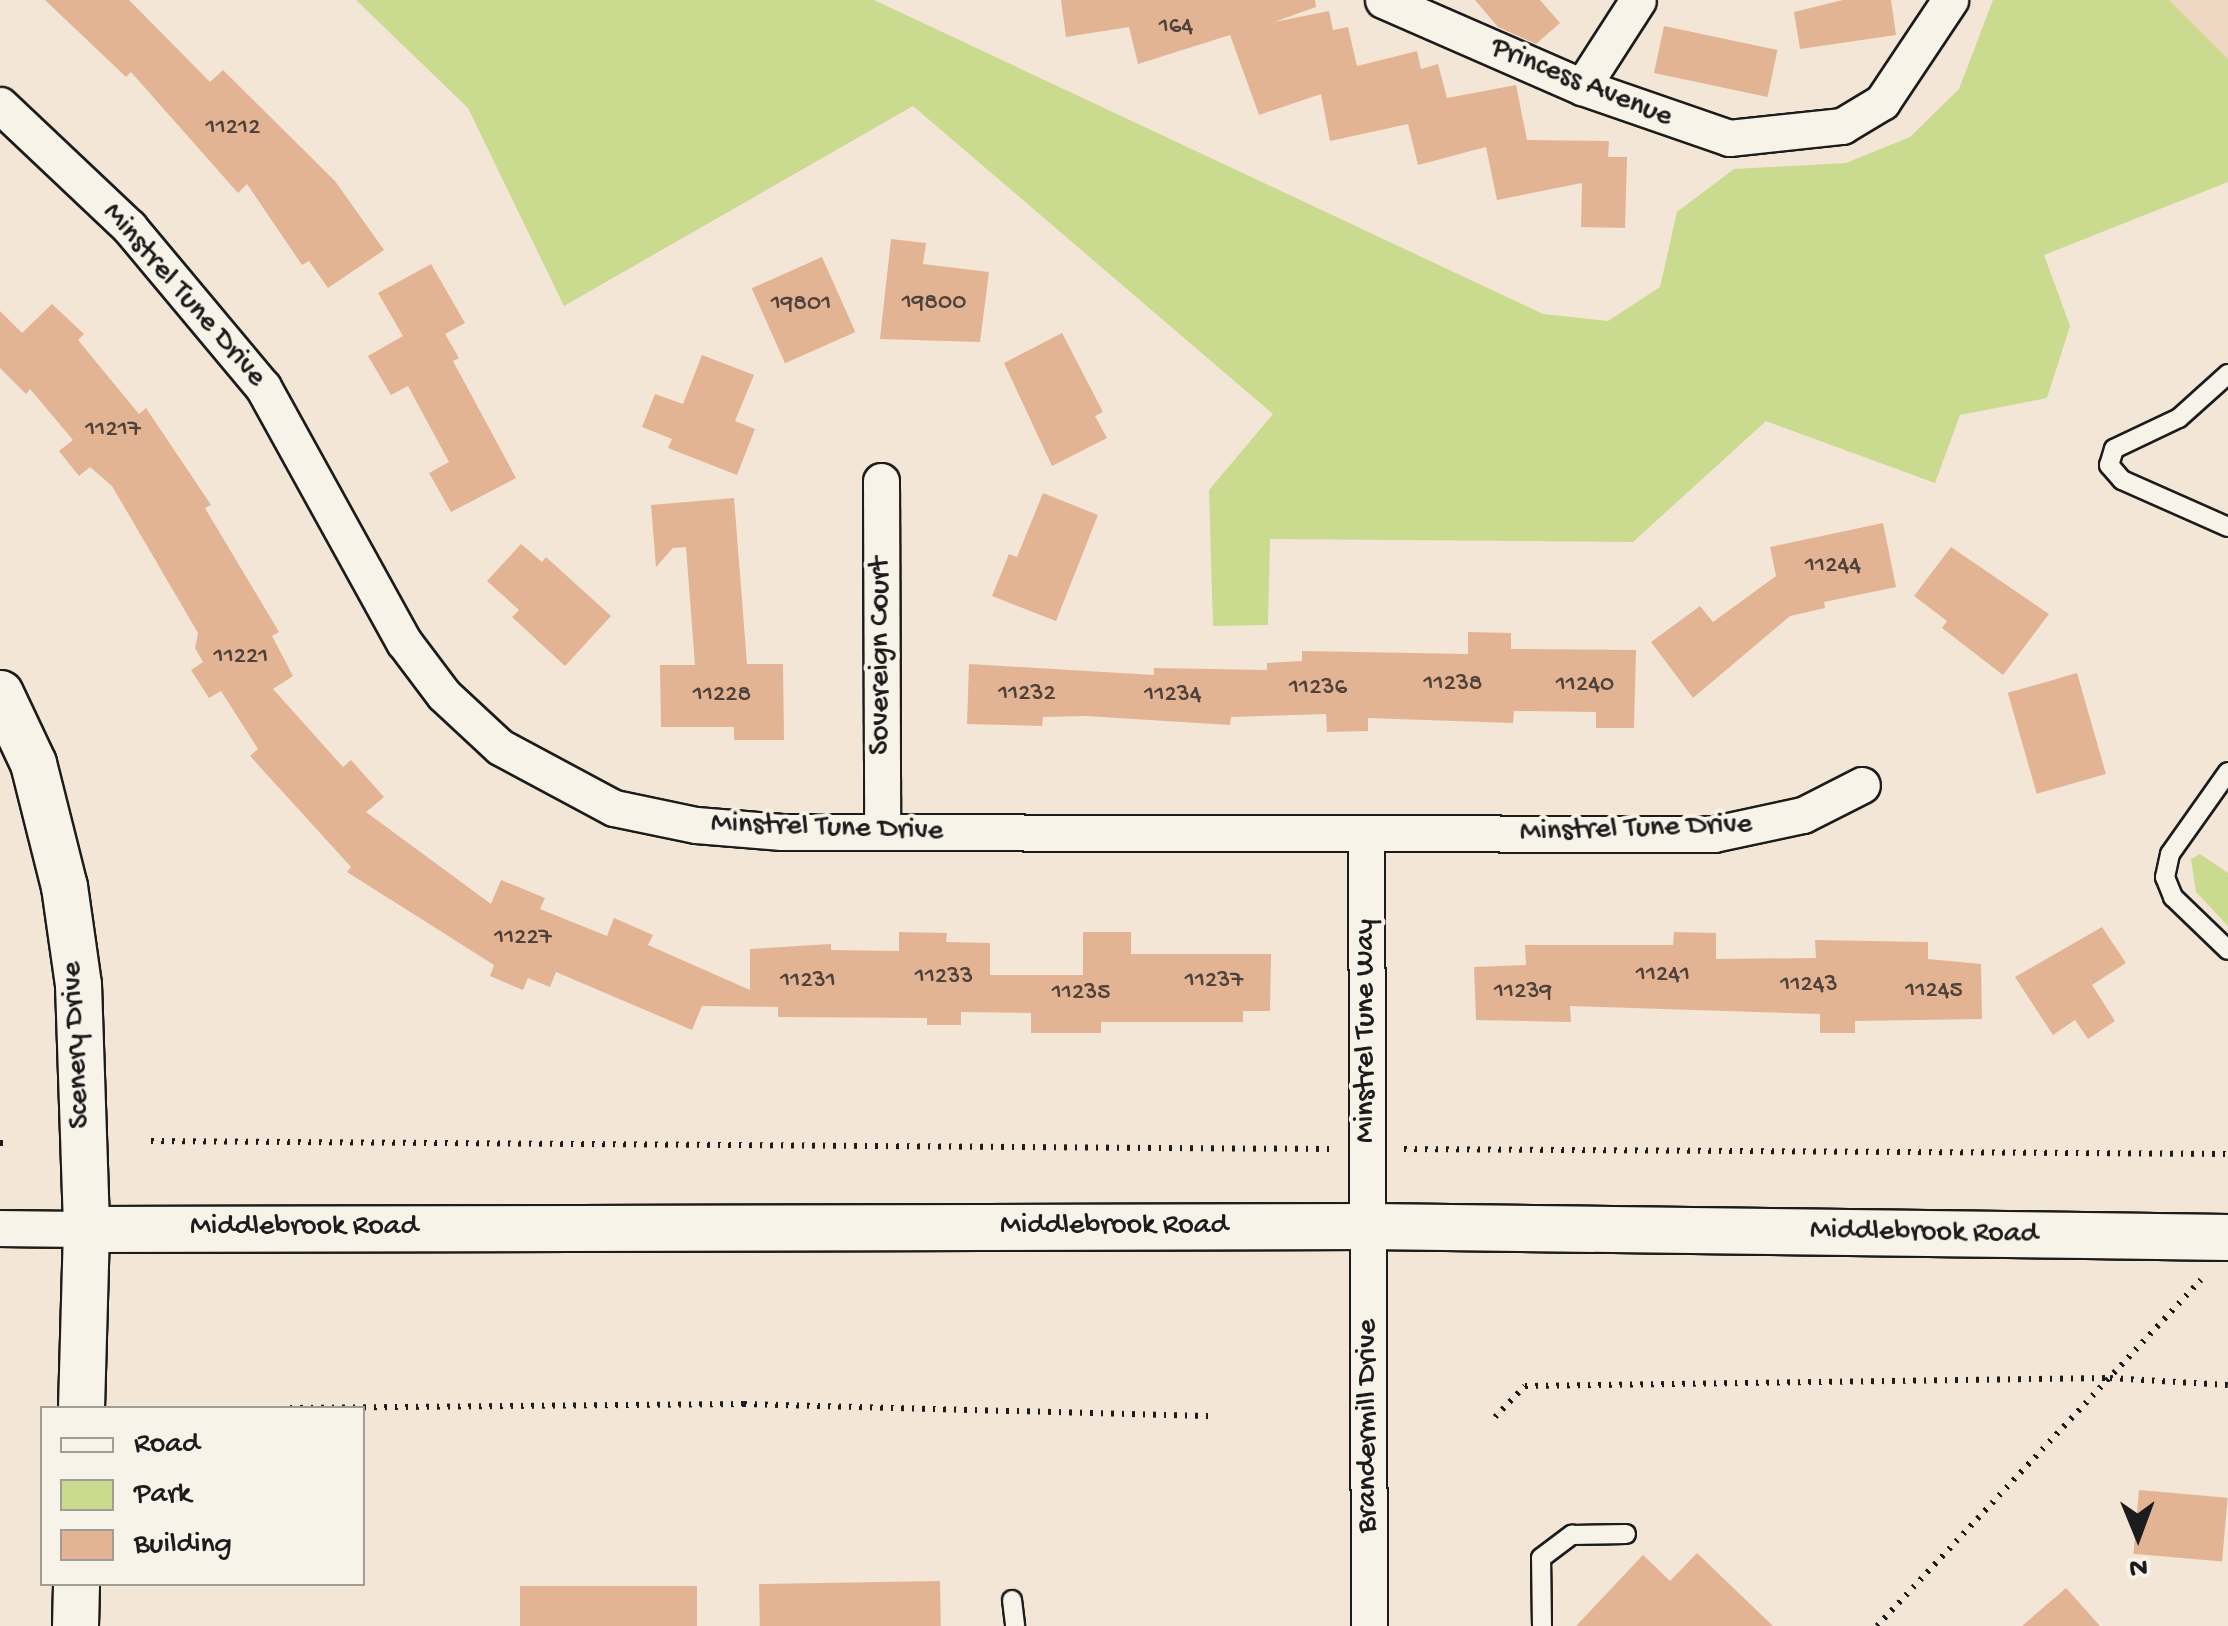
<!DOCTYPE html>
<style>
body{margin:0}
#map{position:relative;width:2228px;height:1626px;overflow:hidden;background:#f3e6d7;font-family:"Gochi Hand",sans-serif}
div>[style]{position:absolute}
.built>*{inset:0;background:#eed7c3}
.green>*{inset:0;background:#cada8e}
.building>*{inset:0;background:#e3b494;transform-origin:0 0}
.path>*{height:6px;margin-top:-3px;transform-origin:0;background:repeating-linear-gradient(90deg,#1c1c1c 0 2.5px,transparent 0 10.5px)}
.roads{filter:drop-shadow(2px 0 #1c1c1c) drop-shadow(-2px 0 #1c1c1c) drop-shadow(0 2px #1c1c1c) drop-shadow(0 -2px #1c1c1c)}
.service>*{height:18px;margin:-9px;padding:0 9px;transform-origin:9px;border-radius:9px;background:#f7f3e8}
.minor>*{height:35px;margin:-17.5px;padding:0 17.5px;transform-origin:17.5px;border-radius:17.5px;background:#f7f3e8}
.tertiary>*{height:45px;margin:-22.5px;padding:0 22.5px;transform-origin:22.5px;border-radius:22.5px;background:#f7f3e8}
span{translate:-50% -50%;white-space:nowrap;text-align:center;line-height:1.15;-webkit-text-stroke:8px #f7f3e8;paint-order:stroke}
.number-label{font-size:25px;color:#4e423a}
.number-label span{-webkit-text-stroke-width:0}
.street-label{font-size:30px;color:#1c1c1c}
.legend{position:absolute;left:40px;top:1406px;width:325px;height:180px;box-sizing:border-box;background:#f7f3e8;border:2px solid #9f9d96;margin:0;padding:12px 18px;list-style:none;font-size:30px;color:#1c1c1c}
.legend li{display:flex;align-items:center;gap:20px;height:50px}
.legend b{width:50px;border:2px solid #9f9d96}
.north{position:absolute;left:2088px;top:1486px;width:100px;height:100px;-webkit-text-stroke:8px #f7f3e8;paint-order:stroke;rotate:179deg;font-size:28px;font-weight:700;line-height:40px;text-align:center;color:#1c1c1c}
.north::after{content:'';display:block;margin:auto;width:35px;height:45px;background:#1c1c1c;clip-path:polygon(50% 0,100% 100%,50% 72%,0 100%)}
</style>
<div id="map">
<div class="built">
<div style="clip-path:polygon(2074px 0,2228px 0,2228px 143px)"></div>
</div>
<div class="green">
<div style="clip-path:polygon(356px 0,874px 0,1543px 314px,1608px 321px,1660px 287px,1677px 212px,1734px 169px,1846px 163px,1910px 137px,1959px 89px,1993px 0,2169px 0,2228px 59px,2228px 182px,2044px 255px,2070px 326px,2047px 398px,1960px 415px,1935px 483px,1766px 421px,1633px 542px,1270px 539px,1268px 625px,1213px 626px,1209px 490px,1273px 414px,913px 106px,564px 306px,468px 108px)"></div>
<div style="clip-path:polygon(2200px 854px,2228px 873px,2228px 926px,2196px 892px,2191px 859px)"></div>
</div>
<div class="building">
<div style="clip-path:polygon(45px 0,129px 0,210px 82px,223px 70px,335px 181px,384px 250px,328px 288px,309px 261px,302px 265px,247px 184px,238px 193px,131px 72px,126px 77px)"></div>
<div style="clip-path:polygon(1061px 0,1315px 0,1316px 7px,1274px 22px,1329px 11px,1333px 30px,1348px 27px,1357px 66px,1417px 51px,1421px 69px,1438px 64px,1447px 98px,1516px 85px,1527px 140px,1609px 141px,1608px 157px,1627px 157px,1625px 228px,1581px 227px,1582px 183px,1497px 200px,1486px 147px,1418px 165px,1408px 124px,1330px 141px,1321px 94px,1259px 115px,1230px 35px,1138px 64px,1129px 27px,1066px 37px)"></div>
<div style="clip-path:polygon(1475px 0,1540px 0,1560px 23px,1536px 44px,1498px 27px)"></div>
<div style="clip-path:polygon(1843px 0,1891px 0,1896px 35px,1800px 49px,1794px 12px)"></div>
<div style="left:1664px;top:26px;width:116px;height:48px;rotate:12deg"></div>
<div style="clip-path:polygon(891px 239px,926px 243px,923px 264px,989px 272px,980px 342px,880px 339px)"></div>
<div style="left:822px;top:257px;width:82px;height:77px;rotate:66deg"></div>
<div style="clip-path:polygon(431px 264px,465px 323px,445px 334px,459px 358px,453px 361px,516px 478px,451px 512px,429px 473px,449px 462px,408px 386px,391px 395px,368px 356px,403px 336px,378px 293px)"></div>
<div style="clip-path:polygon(52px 304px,84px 334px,78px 340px,139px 414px,146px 408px,211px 505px,205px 508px,279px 632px,272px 636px,293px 676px,273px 689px,343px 767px,351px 760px,384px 797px,366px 812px,491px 904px,501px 880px,545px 898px,540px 909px,607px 936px,614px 918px,653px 935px,648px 945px,750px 990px,750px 949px,831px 944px,831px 950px,899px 951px,899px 932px,947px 933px,946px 942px,990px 943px,990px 975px,1083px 975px,1083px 932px,1131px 932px,1131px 954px,1271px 954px,1270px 1011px,1243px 1011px,1243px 1022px,1101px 1022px,1101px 1033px,1031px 1033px,1031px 1013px,961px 1012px,961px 1025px,927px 1025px,927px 1018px,778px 1017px,778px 1007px,702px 1006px,692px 1030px,556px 972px,550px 987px,528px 978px,523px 990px,490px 976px,494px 965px,347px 872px,351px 867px,250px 756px,258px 749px,221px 691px,209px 698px,191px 670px,203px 662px,195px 648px,198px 633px,112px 486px,90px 467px,79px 476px,59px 451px,73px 440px,30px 389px,26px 394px,0 368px,0 311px,22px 333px)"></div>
<div style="clip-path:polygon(1062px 333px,1103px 412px,1095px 416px,1107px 438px,1052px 466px,1004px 363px)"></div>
<div style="clip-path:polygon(702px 355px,754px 375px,735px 421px,755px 429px,737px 475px,668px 448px,672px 439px,642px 427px,655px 394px,683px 404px)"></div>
<div style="clip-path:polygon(1043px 493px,1098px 515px,1056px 621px,992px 596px,1009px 554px,1017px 557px)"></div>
<div style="clip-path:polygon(734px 498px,747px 664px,783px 664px,784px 740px,734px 740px,734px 727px,661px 727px,660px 665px,695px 665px,686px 547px,673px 548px,656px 567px,651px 505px)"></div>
<div style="clip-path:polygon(1883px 523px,1896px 587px,1824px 602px,1825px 608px,1790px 616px,1693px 698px,1651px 642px,1700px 606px,1713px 622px,1776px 576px,1770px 547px)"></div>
<div style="clip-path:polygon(521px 544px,542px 562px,546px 557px,611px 616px,565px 666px,512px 617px,519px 610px,487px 581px)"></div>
<div style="clip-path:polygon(1951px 547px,2049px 614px,2003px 675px,1942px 628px,1947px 621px,1914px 596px)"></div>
<div style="clip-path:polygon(1468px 632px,1511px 633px,1511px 649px,1636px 650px,1634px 728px,1596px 728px,1596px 712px,1514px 711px,1513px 723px,1368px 718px,1368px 731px,1327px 732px,1326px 714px,1231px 717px,1230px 725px,1086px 716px,1043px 717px,1042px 726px,967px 724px,969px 664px,1154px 675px,1154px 668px,1267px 670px,1267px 663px,1302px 661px,1302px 651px,1468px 654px)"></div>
<div style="left:2077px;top:673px;width:105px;height:72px;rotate:74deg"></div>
<div style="clip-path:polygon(2102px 927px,2126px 963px,2092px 985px,2115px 1021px,2088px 1039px,2075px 1020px,2053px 1035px,2015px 977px)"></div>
<div style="clip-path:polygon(1674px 932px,1716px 933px,1716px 959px,1816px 958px,1815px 940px,1928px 942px,1928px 959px,1981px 964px,1982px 1019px,1855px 1021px,1855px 1033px,1820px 1033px,1820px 1014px,1570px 1006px,1571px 1022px,1476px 1020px,1474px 967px,1526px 965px,1525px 945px,1673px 945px)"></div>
<div style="left:2139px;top:1490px;width:89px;height:64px;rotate:5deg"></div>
<div style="clip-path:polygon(1697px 1553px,1773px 1626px,1576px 1626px,1643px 1555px,1670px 1581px)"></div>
<div style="left:940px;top:1581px;width:45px;height:181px;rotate:89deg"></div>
<div style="left:520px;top:1586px;width:177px;height:40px"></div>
<div style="clip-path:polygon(2066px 1588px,2100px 1626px,2022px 1626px)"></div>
</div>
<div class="path">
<div style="left:151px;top:1141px;width:1180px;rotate:0.39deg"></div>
<div style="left:0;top:1143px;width:9px"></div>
<div style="left:1404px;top:1149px;width:824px;rotate:0.35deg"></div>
<div style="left:290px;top:1408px;width:454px;rotate:-0.5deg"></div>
<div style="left:744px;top:1404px;width:471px;rotate:1.5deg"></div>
<div style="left:1495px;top:1417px;width:43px;rotate:-45.9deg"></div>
<div style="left:1525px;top:1386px;width:585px;rotate:-0.78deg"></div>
<div style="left:2110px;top:1378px;width:118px;rotate:3.4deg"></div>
<div style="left:1877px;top:1626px;width:474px;rotate:-46.9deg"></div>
</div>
<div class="roads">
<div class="service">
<div style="left:2228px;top:374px;width:66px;rotate:138.1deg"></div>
<div style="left:2179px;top:418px;width:72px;rotate:154.5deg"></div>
<div style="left:2114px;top:449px;width:17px;rotate:107deg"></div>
<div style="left:2109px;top:465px;width:20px;rotate:49deg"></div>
<div style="left:2122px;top:480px;width:116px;rotate:23.9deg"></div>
<div style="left:2228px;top:772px;width:100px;rotate:125.3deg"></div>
<div style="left:2170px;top:854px;width:24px;rotate:102deg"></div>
<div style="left:2165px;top:877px;width:22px;rotate:68deg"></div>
<div style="left:2173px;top:897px;width:76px;rotate:43.9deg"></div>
<div style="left:1012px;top:1600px;width:26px;rotate:83deg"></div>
<div style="left:1542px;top:1626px;width:68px;rotate:-90.8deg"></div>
<div style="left:1541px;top:1558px;width:39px;rotate:-37deg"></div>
<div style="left:1572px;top:1535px;width:54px;rotate:-1.1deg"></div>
</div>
<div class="minor">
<div style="left:1383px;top:0;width:217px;rotate:23.6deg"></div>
<div style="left:1582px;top:87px;width:156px;rotate:19.1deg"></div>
<div style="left:1729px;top:138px;width:114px;rotate:-6.1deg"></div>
<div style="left:1842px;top:126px;width:47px;rotate:-31deg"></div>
<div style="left:1882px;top:102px;width:123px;rotate:-56.3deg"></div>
<div style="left:1582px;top:87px;width:103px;rotate:-57.2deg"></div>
<div style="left:0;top:105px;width:178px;rotate:43.4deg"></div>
<div style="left:129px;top:227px;width:209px;rotate:50.1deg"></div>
<div style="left:263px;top:387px;width:291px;rotate:61.1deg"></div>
<div style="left:404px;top:642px;width:66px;rotate:53deg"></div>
<div style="left:444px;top:695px;width:76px;rotate:42.9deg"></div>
<div style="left:500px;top:747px;width:129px;rotate:28.2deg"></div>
<div style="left:614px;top:808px;width:84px;rotate:11.7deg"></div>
<div style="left:696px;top:825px;width:86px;rotate:4.7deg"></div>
<div style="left:782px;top:832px;width:932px;rotate:0.12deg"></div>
<div style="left:1714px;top:834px;width:91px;rotate:-12.1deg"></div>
<div style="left:1803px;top:815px;width:66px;rotate:-27deg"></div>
<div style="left:881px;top:481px;width:351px;rotate:89.8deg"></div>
<div style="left:1366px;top:835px;width:791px;rotate:89.78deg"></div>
<div style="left:0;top:1228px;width:86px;rotate:0.7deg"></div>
</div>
<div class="tertiary">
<div style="left:0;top:693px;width:77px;rotate:64.8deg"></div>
<div style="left:33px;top:763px;width:127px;rotate:75.9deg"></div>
<div style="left:64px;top:886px;width:99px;rotate:81.9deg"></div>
<div style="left:78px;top:984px;width:245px;rotate:88.1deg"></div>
<div style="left:86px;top:1229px;width:179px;rotate:91.6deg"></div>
<div style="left:86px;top:1229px;width:1283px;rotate:-0.13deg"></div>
<div style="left:1369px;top:1226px;width:859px;rotate:0.73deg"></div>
<div style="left:75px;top:1626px;width:42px;rotate:-88.6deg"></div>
</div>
</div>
<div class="number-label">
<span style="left:1176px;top:28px">164</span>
<span style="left:233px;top:129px">11212</span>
<span style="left:934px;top:304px">19800</span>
<span style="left:801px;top:305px">19801</span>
<span style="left:113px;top:431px">11217</span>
<span style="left:1833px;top:567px">11244</span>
<span style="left:241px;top:658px">11221</span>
<span style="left:1453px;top:685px">11238</span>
<span style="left:1585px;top:686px">11240</span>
<span style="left:1318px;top:689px">11236</span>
<span style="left:1027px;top:695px">11232</span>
<span style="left:722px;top:696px">11228</span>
<span style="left:1173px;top:696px">11234</span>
<span style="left:523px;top:939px">11227</span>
<span style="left:1663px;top:976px">11241</span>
<span style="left:944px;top:978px">11233</span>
<span style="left:808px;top:982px">11231</span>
<span style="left:1214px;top:982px">11237</span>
<span style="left:1809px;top:986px">11243</span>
<span style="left:1934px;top:992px">11245</span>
<span style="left:1523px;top:993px">11239</span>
<span style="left:1081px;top:994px">11235</span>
</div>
<div class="street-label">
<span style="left:1581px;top:84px;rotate:22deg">Princess Avenue</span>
<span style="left:183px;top:296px;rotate:49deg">Minstrel Tune Drive</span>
<span style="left:882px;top:656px;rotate:-90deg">Sovereign Court</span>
<span style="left:827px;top:829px;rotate:2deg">Minstrel Tune Drive</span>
<span style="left:1636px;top:830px;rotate:-2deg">Minstrel Tune Drive</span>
<span style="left:1367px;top:1031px;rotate:-90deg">Minstrel Tune Way</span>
<span style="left:78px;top:1045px;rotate:-93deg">Scenery Drive</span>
<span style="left:1114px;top:1227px">Middlebrook Road</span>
<span style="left:304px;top:1228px">Middlebrook Road</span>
<span style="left:1924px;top:1234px;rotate:1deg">Middlebrook Road</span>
<span style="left:1369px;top:1426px;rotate:-90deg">Brandermill Drive</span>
</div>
<ul class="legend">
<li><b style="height:12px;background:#f7f3e8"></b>Road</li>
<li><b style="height:28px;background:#cada8e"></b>Park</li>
<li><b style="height:28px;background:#e3b494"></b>Building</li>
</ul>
<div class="north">N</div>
</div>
